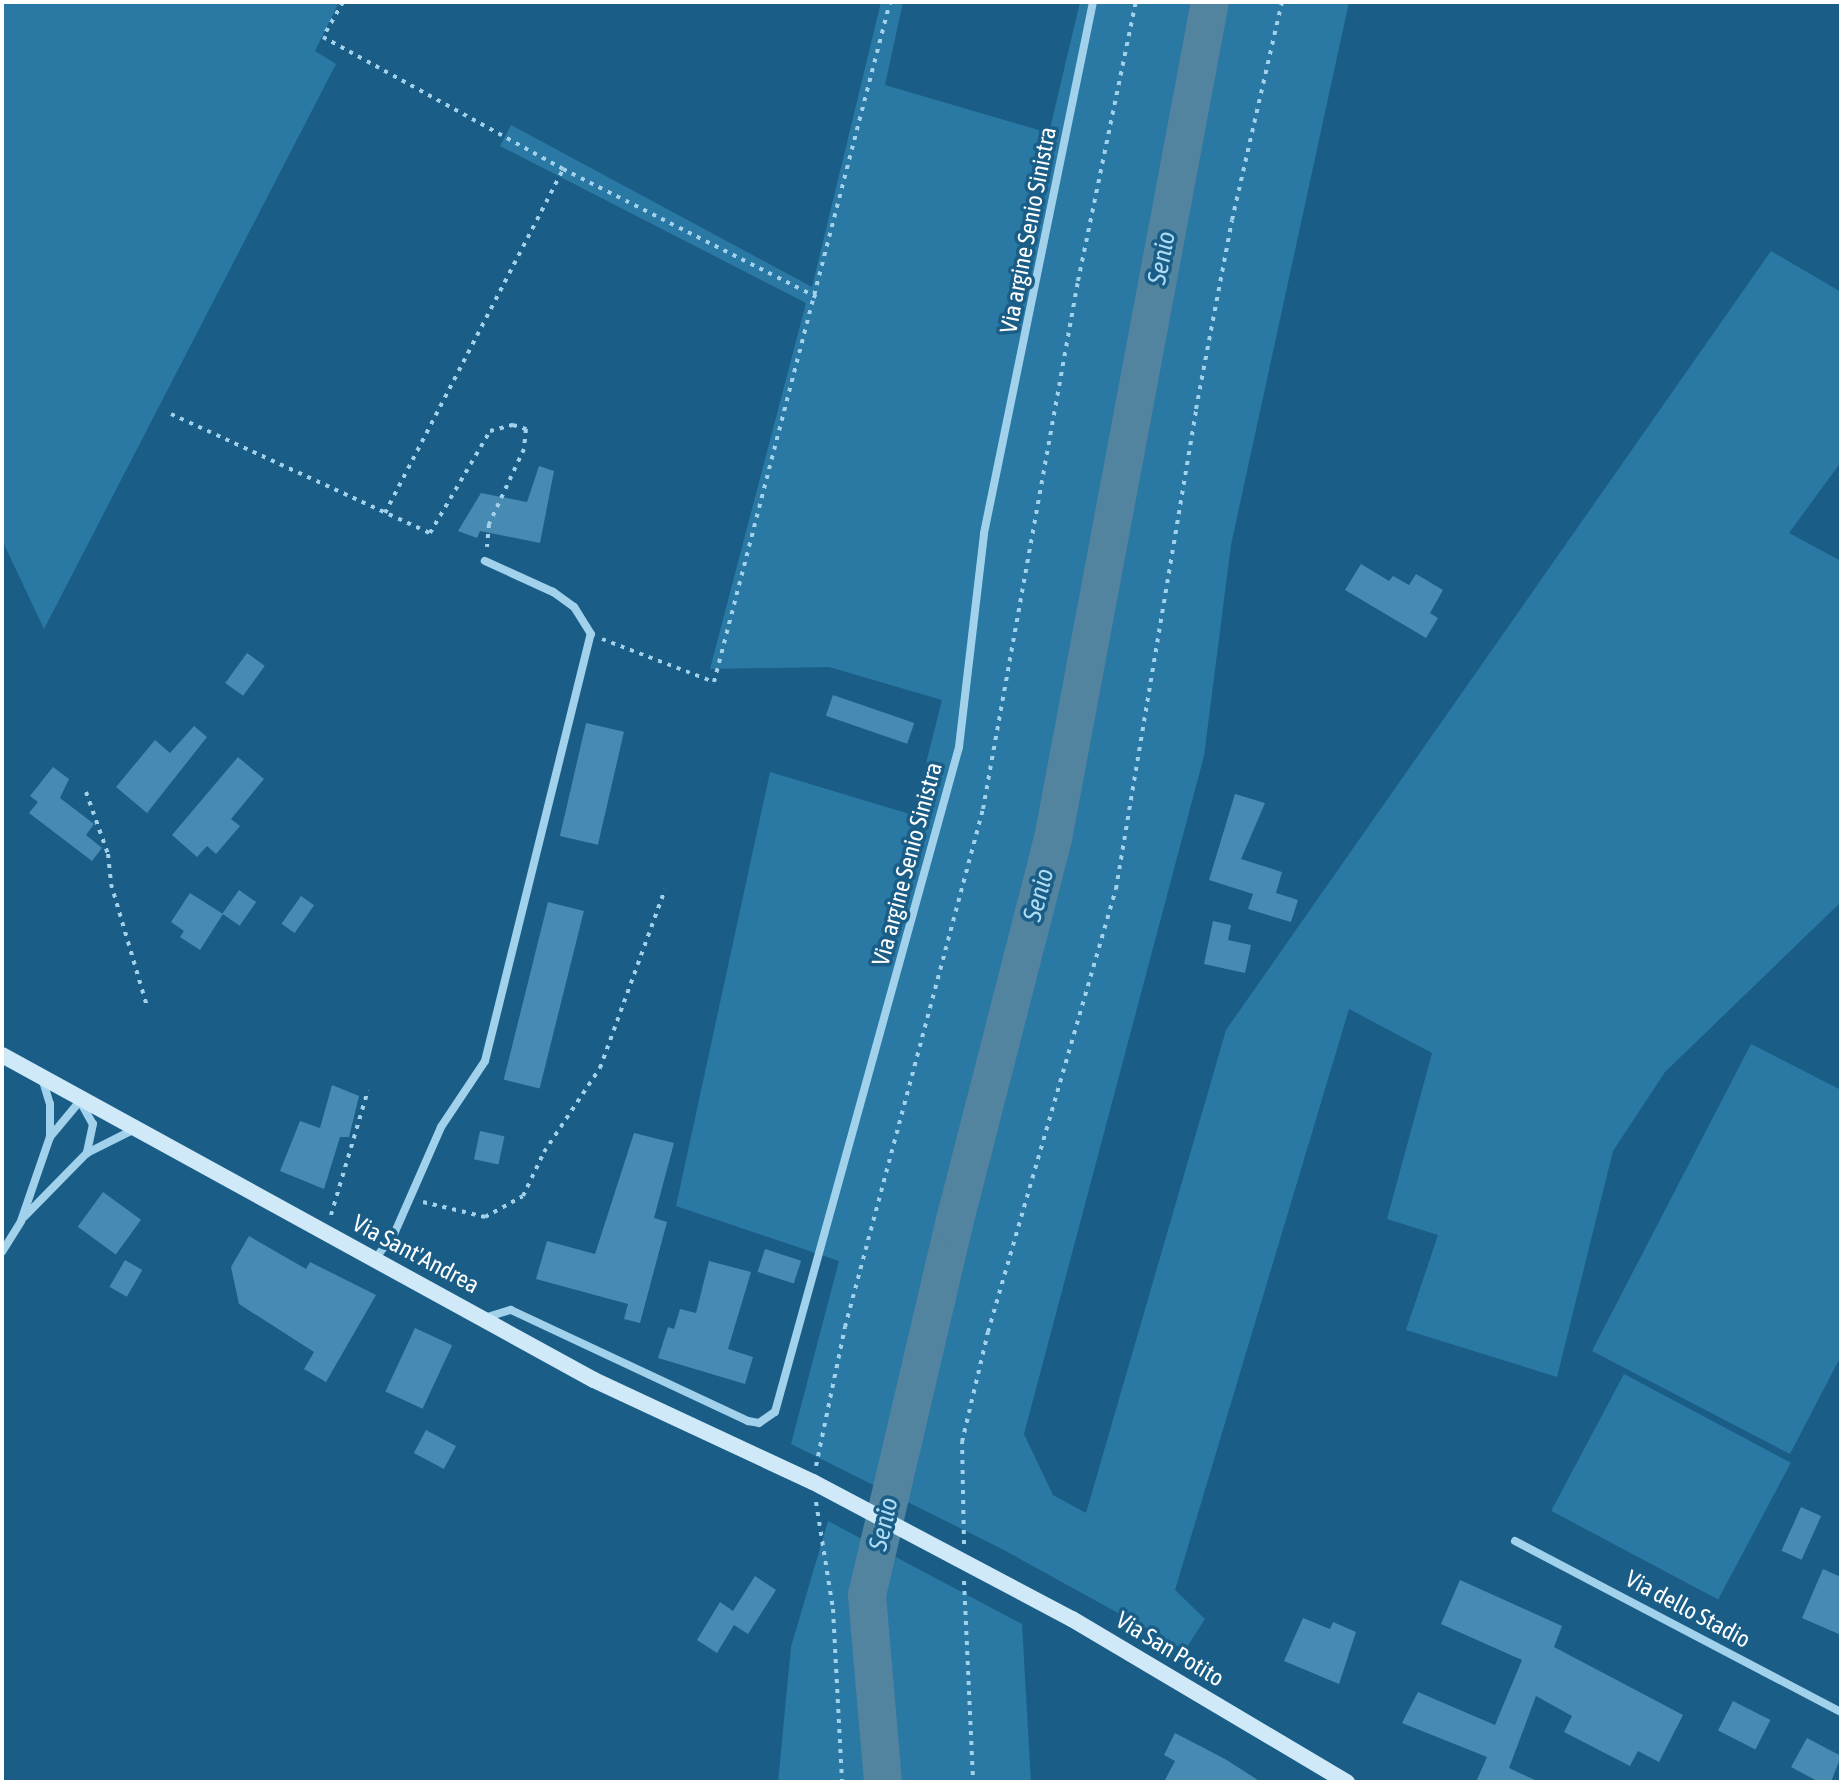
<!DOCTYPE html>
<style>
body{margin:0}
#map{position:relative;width:1843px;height:1784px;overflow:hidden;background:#1a5e87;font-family:"Asap Condensed",sans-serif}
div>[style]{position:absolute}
.green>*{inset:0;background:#2a78a4;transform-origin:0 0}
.river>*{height:38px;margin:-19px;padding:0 19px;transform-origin:19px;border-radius:19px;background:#52839f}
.building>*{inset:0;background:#478bb2;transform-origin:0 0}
.path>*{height:4px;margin-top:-2px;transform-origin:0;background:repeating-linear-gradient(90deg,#a2d1ec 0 4px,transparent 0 10px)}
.street>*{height:8px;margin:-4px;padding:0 4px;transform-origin:4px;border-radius:4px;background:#a2d1ec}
.secondary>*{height:16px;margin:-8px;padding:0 8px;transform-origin:8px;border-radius:8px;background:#cfe9f9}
span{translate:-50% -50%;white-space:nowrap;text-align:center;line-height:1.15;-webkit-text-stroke:7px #1a5e87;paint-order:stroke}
.street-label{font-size:24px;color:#fff}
.water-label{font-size:26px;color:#aedbf4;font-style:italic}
.frame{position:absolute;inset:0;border:4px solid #fff;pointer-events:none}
</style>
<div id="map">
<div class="green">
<div style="clip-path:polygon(2px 2px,339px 2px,315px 51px,336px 64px,44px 629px,2px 540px)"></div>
<div style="clip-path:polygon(881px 2px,903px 2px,885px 85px,1049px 133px,1080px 2px,1349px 2px,1231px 545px,1204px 756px,1024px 1434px,1053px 1495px,1086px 1513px,1226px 1030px,1771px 251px,1841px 292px,1841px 462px,1789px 533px,1841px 561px,1841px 902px,1665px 1072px,1613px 1151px,1557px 1377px,1406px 1330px,1438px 1235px,1387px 1219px,1432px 1053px,1349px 1009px,1175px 1590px,1205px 1619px,1185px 1650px,1002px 1549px,791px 1444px,839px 1261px,676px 1206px,770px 772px,913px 815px,942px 700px,829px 667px,710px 669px,806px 303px,500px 146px,511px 125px,812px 287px)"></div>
<div style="clip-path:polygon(1751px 1044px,1841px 1090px,1841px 1356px,1790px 1454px,1592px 1351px)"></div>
<div style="left:1624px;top:1374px;width:189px;height:155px;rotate:28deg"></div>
<div style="clip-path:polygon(828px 1521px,1022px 1624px,1031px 1782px,778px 1782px,791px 1647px)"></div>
</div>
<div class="river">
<div style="left:883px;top:1782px;width:188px;rotate:-94.9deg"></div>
<div style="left:867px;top:1595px;width:381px;rotate:-76.8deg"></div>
<div style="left:954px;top:1224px;width:398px;rotate:-75.6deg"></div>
<div style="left:1053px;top:839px;width:852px;rotate:-79.38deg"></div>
</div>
<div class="building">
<div style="clip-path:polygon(539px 466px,554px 471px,540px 543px,480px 531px,477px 538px,458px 531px,481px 493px,527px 502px)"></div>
<div style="clip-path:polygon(1361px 564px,1389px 581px,1393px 576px,1409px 585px,1416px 574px,1443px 590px,1430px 613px,1438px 618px,1426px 638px,1345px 590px)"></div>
<div style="left:247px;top:653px;width:22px;height:37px;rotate:36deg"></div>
<div style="left:833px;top:695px;width:86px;height:22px;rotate:19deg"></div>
<div style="left:586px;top:723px;width:39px;height:116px;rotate:13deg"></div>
<div style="clip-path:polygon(194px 726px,207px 737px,147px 813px,116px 787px,155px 740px,170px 753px)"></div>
<div style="clip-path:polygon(238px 757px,264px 779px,231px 819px,240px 826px,216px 854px,207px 846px,197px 857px,172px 835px)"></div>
<div style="clip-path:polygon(53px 767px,69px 779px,60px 798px,94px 824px,86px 835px,102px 848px,92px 861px,29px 813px,38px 802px,30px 796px)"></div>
<div style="clip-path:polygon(1235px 794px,1265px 803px,1241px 859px,1282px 872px,1276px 893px,1298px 900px,1291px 922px,1248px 909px,1253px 894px,1209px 880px)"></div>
<div style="left:239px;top:890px;width:21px;height:29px;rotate:35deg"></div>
<div style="clip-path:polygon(190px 893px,223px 914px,200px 950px,180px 937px,184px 931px,171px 922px)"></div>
<div style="left:301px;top:896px;width:16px;height:34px;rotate:35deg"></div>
<div style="left:548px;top:902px;width:37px;height:183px;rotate:14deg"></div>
<div style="clip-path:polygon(1213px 921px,1231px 925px,1228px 940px,1251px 945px,1245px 973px,1204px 964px)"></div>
<div style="clip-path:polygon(332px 1085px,359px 1096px,349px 1137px,340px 1137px,324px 1189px,280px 1171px,300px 1121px,320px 1128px)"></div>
<div style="left:480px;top:1131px;width:25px;height:29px;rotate:12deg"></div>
<div style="clip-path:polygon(634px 1133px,674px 1143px,654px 1218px,667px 1222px,640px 1323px,624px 1319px,628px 1304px,536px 1279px,547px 1241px,595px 1254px)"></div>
<div style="left:103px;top:1192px;width:47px;height:43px;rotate:36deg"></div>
<div style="clip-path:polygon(249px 1236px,306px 1269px,310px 1262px,376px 1295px,326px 1382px,304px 1369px,314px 1352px,239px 1304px,231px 1267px)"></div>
<div style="left:765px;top:1249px;width:38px;height:24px;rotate:18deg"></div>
<div style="left:125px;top:1260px;width:20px;height:31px;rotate:30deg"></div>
<div style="clip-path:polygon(709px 1261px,751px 1272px,728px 1349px,753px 1357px,745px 1384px,658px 1358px,668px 1327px,674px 1329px,680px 1309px,696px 1313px)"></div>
<div style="left:415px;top:1328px;width:41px;height:70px;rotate:25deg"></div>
<div style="left:426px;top:1430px;width:34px;height:26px;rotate:28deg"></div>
<div style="left:1801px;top:1507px;width:22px;height:48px;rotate:24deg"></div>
<div style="clip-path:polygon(1823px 1569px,1841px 1577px,1841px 1635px,1802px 1618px)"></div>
<div style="clip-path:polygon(755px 1576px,776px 1590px,748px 1634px,734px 1625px,717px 1653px,697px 1640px,720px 1602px,733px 1611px)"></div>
<div style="clip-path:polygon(1460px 1580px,1562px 1626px,1554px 1647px,1683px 1715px,1659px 1762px,1638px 1751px,1630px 1766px,1564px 1732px,1572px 1716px,1536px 1696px,1509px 1768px,1539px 1782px,1476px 1782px,1487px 1757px,1402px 1723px,1418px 1692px,1495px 1725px,1522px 1660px,1441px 1624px)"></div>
<div style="clip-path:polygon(1303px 1618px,1330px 1629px,1333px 1622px,1356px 1632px,1339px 1684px,1284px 1661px)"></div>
<div style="left:1733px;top:1701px;width:42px;height:33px;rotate:27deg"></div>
<div style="clip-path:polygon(1175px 1733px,1225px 1759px,1261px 1782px,1164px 1782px,1175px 1761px,1164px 1755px)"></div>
<div style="clip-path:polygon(1807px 1738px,1841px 1756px,1831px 1782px,1819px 1782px,1791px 1767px)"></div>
</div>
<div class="path">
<div style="left:343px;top:2px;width:40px;rotate:119.7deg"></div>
<div style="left:323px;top:37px;width:274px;rotate:28.8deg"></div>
<div style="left:563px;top:169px;width:284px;rotate:26.8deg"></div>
<div style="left:171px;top:414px;width:285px;rotate:24.7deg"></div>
<div style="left:430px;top:533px;width:118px;rotate:-59.5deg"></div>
<div style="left:490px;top:431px;width:24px;rotate:-15deg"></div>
<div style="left:513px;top:425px;width:14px;rotate:17deg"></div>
<div style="left:526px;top:429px;width:20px;rotate:96deg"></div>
<div style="left:524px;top:449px;width:83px;rotate:115deg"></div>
<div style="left:489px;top:524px;width:23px;rotate:95deg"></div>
<div style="left:385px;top:513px;width:387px;rotate:-62.6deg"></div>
<div style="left:602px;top:639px;width:120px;rotate:21deg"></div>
<div style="left:714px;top:682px;width:702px;rotate:-75.49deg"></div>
<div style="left:86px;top:792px;width:66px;rotate:70.5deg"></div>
<div style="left:108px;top:854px;width:30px;rotate:84deg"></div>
<div style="left:111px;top:884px;width:127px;rotate:73.6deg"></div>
<div style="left:423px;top:1202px;width:64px;rotate:13.6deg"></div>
<div style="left:485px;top:1217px;width:43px;rotate:-28.9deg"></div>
<div style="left:523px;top:1196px;width:49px;rotate:-64.5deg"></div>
<div style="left:544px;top:1152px;width:101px;rotate:-56.3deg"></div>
<div style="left:600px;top:1068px;width:190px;rotate:-70deg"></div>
<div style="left:331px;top:1215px;width:130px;rotate:-73.5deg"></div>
<div style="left:816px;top:1466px;width:142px;rotate:-78.2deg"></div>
<div style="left:845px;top:1327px;width:536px;rotate:-75.08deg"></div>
<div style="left:983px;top:809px;width:536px;rotate:-79.8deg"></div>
<div style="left:1078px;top:281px;width:285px;rotate:-78.3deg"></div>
<div style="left:816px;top:1502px;width:108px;rotate:81deg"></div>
<div style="left:833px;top:1609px;width:173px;rotate:87deg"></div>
<div style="left:964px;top:1544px;width:102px;rotate:-91.1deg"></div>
<div style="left:962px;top:1442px;width:113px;rotate:-76.7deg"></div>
<div style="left:988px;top:1332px;width:461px;rotate:-73.9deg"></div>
<div style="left:1116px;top:889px;width:487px;rotate:-80.5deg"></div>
<div style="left:1196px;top:409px;width:192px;rotate:-79.2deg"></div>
<div style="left:1232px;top:220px;width:224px;rotate:-77.1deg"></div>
<div style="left:964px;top:1581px;width:201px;rotate:87.4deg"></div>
</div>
<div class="street">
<div style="left:42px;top:1078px;width:27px;rotate:73deg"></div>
<div style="left:50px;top:1104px;width:33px;rotate:90deg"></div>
<div style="left:24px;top:1217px;width:90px;rotate:-45.5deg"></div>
<div style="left:87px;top:1153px;width:51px;rotate:-26.6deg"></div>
<div style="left:2px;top:1252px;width:36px;rotate:-58deg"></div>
<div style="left:21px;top:1221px;width:89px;rotate:-71deg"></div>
<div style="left:50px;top:1137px;width:47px;rotate:-50.2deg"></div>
<div style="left:80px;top:1101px;width:26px;rotate:61deg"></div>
<div style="left:93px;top:1124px;width:30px;rotate:102deg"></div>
<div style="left:376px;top:1258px;width:32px;rotate:-54deg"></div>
<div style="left:395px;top:1232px;width:115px;rotate:-66.3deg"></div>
<div style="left:441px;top:1127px;width:79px;rotate:-56.3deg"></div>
<div style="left:485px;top:1061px;width:440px;rotate:-76.1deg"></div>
<div style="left:591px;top:634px;width:32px;rotate:-122deg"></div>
<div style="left:574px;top:607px;width:26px;rotate:-144deg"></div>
<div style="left:553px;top:592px;width:75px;rotate:-155.5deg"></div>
<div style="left:484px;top:1318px;width:28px;rotate:-17deg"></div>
<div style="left:511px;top:1310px;width:262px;rotate:25.1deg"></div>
<div style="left:748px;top:1421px;width:11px;rotate:10deg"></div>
<div style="left:759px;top:1423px;width:19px;rotate:-35deg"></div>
<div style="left:775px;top:1412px;width:690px;rotate:-74.53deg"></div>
<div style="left:959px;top:747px;width:215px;rotate:-83.3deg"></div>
<div style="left:984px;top:533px;width:542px;rotate:-78.4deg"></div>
<div style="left:1515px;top:1541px;width:368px;rotate:27.7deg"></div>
</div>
<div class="secondary">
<div style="left:2px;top:1055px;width:675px;rotate:28.77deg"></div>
<div style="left:594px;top:1380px;width:242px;rotate:25deg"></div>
<div style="left:813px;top:1482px;width:293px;rotate:27.9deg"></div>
<div style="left:1072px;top:1619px;width:320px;rotate:30.7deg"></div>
</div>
<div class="street-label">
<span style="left:1028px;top:230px;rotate:-79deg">Via argine Senio Sinistra</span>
<span style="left:907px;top:864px;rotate:-75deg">Via argine Senio Sinistra</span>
<span style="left:416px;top:1254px;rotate:28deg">Via Sant'Andrea</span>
<span style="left:1688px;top:1609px;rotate:28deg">Via dello Stadio</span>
<span style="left:1170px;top:1649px;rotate:31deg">Via San Potito</span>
</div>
<div class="water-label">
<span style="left:1162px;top:258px;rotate:-79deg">Senio</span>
<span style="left:1039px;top:895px;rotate:-75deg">Senio</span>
<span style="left:884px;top:1524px;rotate:-77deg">Senio</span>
</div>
<div class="frame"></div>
</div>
